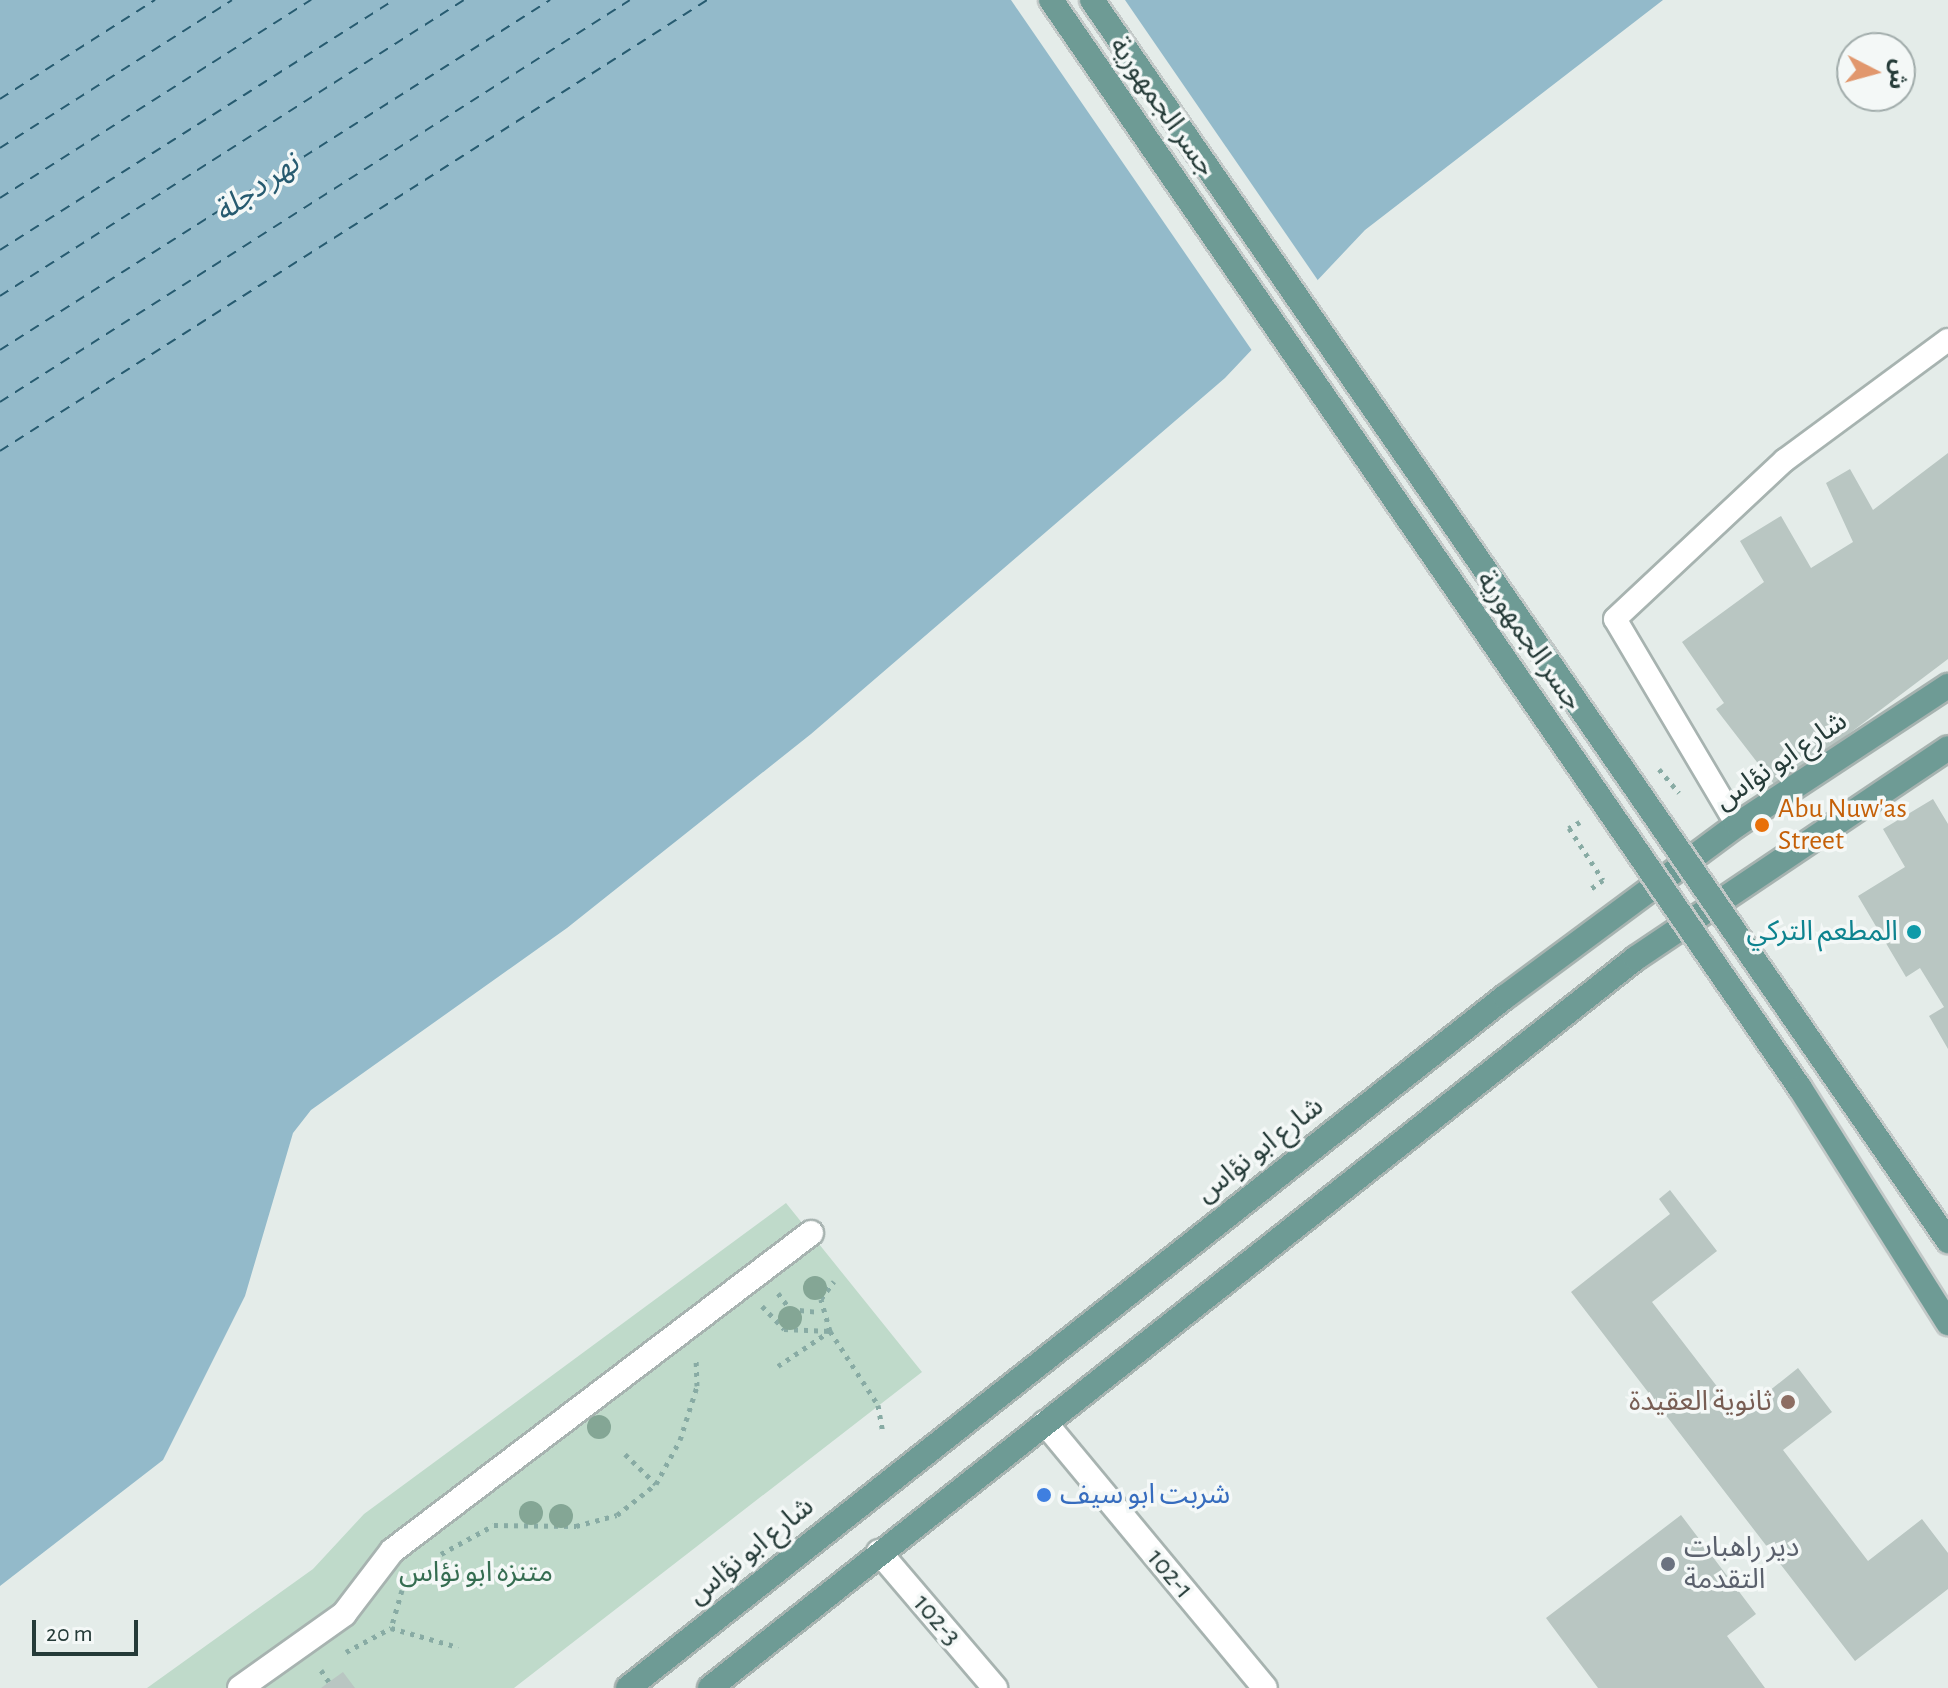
<!DOCTYPE html>
<meta charset="utf-8">
<style>
body{margin:0}
#map{position:relative;width:1948px;height:1688px;overflow:hidden;background:#e4ece9;font-family:"Alegreya Sans","Noto Sans Arabic",sans-serif}
div>[style]{position:absolute}
.green>*{inset:0;background:#bfdaca}
.water>*{inset:0;background:#93baca}
.pier>*{inset:0;background:#e4ece9}
.ferry>*{height:2px;margin-top:-1px;transform-origin:0;background:repeating-linear-gradient(90deg,#275b70 0 10px,transparent 0 18px)}
.building>*{inset:0;background:#b9c6c2}
.path>*{height:5px;margin-top:-2.5px;transform-origin:0;background:repeating-linear-gradient(90deg,#88aba4 0 4px,transparent 0 10px)}
.roads{filter:drop-shadow(2px 0 #a7b3b0) drop-shadow(-2px 0 #a7b3b0) drop-shadow(0 2px #a7b3b0) drop-shadow(0 -2px #a7b3b0)}
.lane>*{height:22px;margin:-11px;padding:0 11px;transform-origin:11px;border-radius:11px;background:#fff}
.street>*{height:24px;margin:-12px;padding:0 12px;transform-origin:12px;border-radius:12px;background:#fff}
.primary>*{height:24px;margin:-12px;padding:0 12px;transform-origin:12px;border-radius:12px;background:#6e9b95}
.bridges{filter:drop-shadow(2px 0 #c2c8c7) drop-shadow(-2px 0 #c2c8c7) drop-shadow(0 2px #c2c8c7) drop-shadow(0 -2px #c2c8c7)}
.primary-bridge>*{height:24px;margin:-12px;padding:0 12px;transform-origin:12px;border-radius:12px;background:#6e9b95}
.trees>*{width:24px;height:24px;margin:-12px;border-radius:50%;background:#84a695}
.dots>*{width:22px;height:22px;translate:-50% -50%;box-sizing:border-box;border:4px solid #f4f8f7;border-radius:50%}
span{translate:-50% -50%;white-space:nowrap;text-align:center;line-height:1.15;-webkit-text-stroke:7px #f4f8f7;paint-order:stroke}
.street-label{font-size:28px;color:#253b38}
.food-label{font-size:28px;color:#c56008}
.left{translate:0 -50%;text-align:left}
.culture-label{font-size:28px;color:#0d838f}
.right{translate:-100% -50%;text-align:right}
.education-label{font-size:28px;color:#785e54}
.shop-label{font-size:28px;color:#366cbe}
.worship-label{font-size:28px;color:#5b616d}
.park-label{font-size:28px;color:#356d51}
.water-label{font-size:30px;color:#275b70;font-style:italic}
.north{position:absolute;left:1836px;top:32px;width:80px;height:80px;box-sizing:border-box;background:#f4f8f7;border:2px solid #a1acab;border-radius:50%;rotate:96deg;font-size:22px;font-weight:700;line-height:32px;text-align:center;color:#253b38}
.north::after{content:'';display:block;margin:auto;width:28px;height:36px;background:#e1976d;clip-path:polygon(50% 0,100% 100%,50% 72%,0 100%)}
.scale{position:absolute;left:32px;top:1620px;width:106px;height:36px;box-sizing:border-box;border:4px solid #253b38;border-top:0;padding-left:10px;font-size:24px;line-height:28px;white-space:nowrap;color:#253b38;-webkit-text-stroke:6px #f4f8f7;paint-order:stroke}
</style>
<div id="map">
<div class="green">
<div style="clip-path:polygon(786px 1203px,922px 1372px,514px 1688px,147px 1688px,313px 1569px,364px 1514px)"></div>
</div>
<div class="water">
<div style="clip-path:polygon(0 0,1663px 0,1365px 230px,1225px 378px,811px 734px,567px 928px,311px 1110px,293px 1133px,245px 1296px,163px 1460px,0 1586px)"></div>
</div>
<div class="pier">
<div style="clip-path:polygon(1011px 0,1125px 0,1319px 282px,1253px 352px)"></div>
</div>
<div class="ferry">
<div style="left:0;top:99px;width:184px;rotate:-32.6deg"></div>
<div style="left:0;top:148px;width:275px;rotate:-32.5deg"></div>
<div style="left:0;top:198px;width:369px;rotate:-32.5deg"></div>
<div style="left:0;top:250px;width:467px;rotate:-32.4deg"></div>
<div style="left:0;top:296px;width:550px;rotate:-32.54deg"></div>
<div style="left:0;top:350px;width:652px;rotate:-32.47deg"></div>
<div style="left:0;top:402px;width:747px;rotate:-32.54deg"></div>
<div style="left:0;top:451px;width:839px;rotate:-32.53deg"></div>
</div>
<div class="building">
<div style="clip-path:polygon(1948px 453px,1948px 659px,1777px 788px,1716px 709px,1724px 703px,1682px 642px,1764px 582px,1740px 541px,1781px 516px,1811px 568px,1853px 542px,1826px 483px,1850px 469px,1873px 510px)"></div>
<div style="clip-path:polygon(1933px 799px,1948px 824px,1948px 1049px,1929px 1016px,1944px 1007px,1920px 968px,1906px 977px,1858px 896px,1905px 867px,1883px 829px)"></div>
<div style="clip-path:polygon(1670px 1190px,1717px 1251px,1652px 1302px,1739px 1415px,1798px 1368px,1832px 1412px,1783px 1450px,1868px 1561px,1922px 1519px,1948px 1553px,1948px 1589px,1855px 1661px,1571px 1292px,1670px 1214px,1659px 1199px)"></div>
<div style="clip-path:polygon(1681px 1515px,1756px 1614px,1727px 1636px,1765px 1688px,1598px 1688px,1546px 1618px)"></div>
<div style="clip-path:polygon(343px 1672px,355px 1688px,321px 1688px,329px 1682px)"></div>
</div>
<div class="path">
<div style="left:1659px;top:769px;width:31px;rotate:50deg"></div>
<div style="left:1580px;top:822px;width:13px;rotate:151deg"></div>
<div style="left:1569px;top:828px;width:62px;rotate:56.8deg"></div>
<div style="left:1603px;top:880px;width:17px;rotate:144deg"></div>
<div style="left:778px;top:1293px;width:20px;rotate:53deg"></div>
<div style="left:790px;top:1309px;width:30px;rotate:6deg"></div>
<div style="left:762px;top:1306px;width:32px;rotate:46deg"></div>
<div style="left:784px;top:1329px;width:46px;rotate:2.5deg"></div>
<div style="left:830px;top:1331px;width:88px;rotate:57deg"></div>
<div style="left:878px;top:1405px;width:29px;rotate:80deg"></div>
<div style="left:778px;top:1366px;width:63px;rotate:-33.9deg"></div>
<div style="left:830px;top:1331px;width:33px;rotate:-106deg"></div>
<div style="left:821px;top:1299px;width:22px;rotate:-54deg"></div>
<div style="left:625px;top:1454px;width:43px;rotate:44.1deg"></div>
<div style="left:441px;top:1554px;width:60px;rotate:-28.7deg"></div>
<div style="left:494px;top:1525px;width:82px;rotate:0.7deg"></div>
<div style="left:576px;top:1526px;width:42px;rotate:-15deg"></div>
<div style="left:617px;top:1515px;width:50px;rotate:-38.5deg"></div>
<div style="left:656px;top:1484px;width:50px;rotate:-61.4deg"></div>
<div style="left:680px;top:1440px;width:57px;rotate:-72.5deg"></div>
<div style="left:697px;top:1386px;width:28px;rotate:-92deg"></div>
<div style="left:402px;top:1590px;width:40px;rotate:106deg"></div>
<div style="left:391px;top:1628px;width:70px;rotate:15.8deg"></div>
<div style="left:346px;top:1652px;width:51px;rotate:-28.1deg"></div>
<div style="left:321px;top:1670px;width:14px;rotate:56deg"></div>
</div>
<div class="roads">
<div class="lane">
<div style="left:1737px;top:825px;width:239px;rotate:-120.6deg"></div>
<div style="left:1615px;top:619px;width:233px;rotate:-43.1deg"></div>
<div style="left:1785px;top:460px;width:202px;rotate:-36.4deg"></div>
</div>
<div class="street">
<div style="left:1045px;top:1423px;width:344px;rotate:50.3deg"></div>
<div style="left:879px;top:1552px;width:179px;rotate:49.5deg"></div>
<div style="left:240px;top:1688px;width:128px;rotate:-35.4deg"></div>
<div style="left:344px;top:1614px;width:79px;rotate:-52.7deg"></div>
<div style="left:392px;top:1551px;width:526px;rotate:-37.2deg"></div>
</div>
<div class="primary">
<div style="left:628px;top:1688px;width:1117px;rotate:-38.24deg"></div>
<div style="left:1505px;top:997px;width:289px;rotate:-36.6deg"></div>
<div style="left:1737px;top:825px;width:253px;rotate:-33.4deg"></div>
<div style="left:710px;top:1688px;width:1179px;rotate:-38.25deg"></div>
<div style="left:1636px;top:958px;width:376px;rotate:-33.9deg"></div>
</div>
</div>
<div class="bridges">
<div class="primary-bridge">
<div style="left:1051px;top:0;width:1321px;rotate:55.46deg"></div>
<div style="left:1800px;top:1088px;width:278px;rotate:57.8deg"></div>
<div style="left:1092px;top:0;width:1508px;rotate:55.4deg"></div>
</div>
</div>
<div class="trees">
<div style="left:815px;top:1288px"></div>
<div style="left:790px;top:1318px"></div>
<div style="left:599px;top:1427px"></div>
<div style="left:531px;top:1513px"></div>
<div style="left:561px;top:1516px"></div>
</div>
<div class="dots">
<div style="left:1762px;top:825px;background:#e8710a"></div>
<div style="left:1914px;top:932px;background:#0f9aa8"></div>
<div style="left:1788px;top:1402px;background:#8d6e63"></div>
<div style="left:1044px;top:1495px;background:#3f7fe0"></div>
<div style="left:1668px;top:1564px;background:#6b7280"></div>
</div>
<div class="street-label">
<span style="left:1162px;top:107px;rotate:55deg">جسر الجمهورية</span>
<span style="left:1529px;top:641px;rotate:55deg">جسر الجمهورية</span>
<span style="left:1781px;top:761px;rotate:-34deg">شارع ابو نؤاس</span>
<span style="left:1260px;top:1150px;rotate:-38deg">شارع ابو نؤاس</span>
<span style="left:751px;top:1551px;rotate:-39deg">شارع ابو نؤاس</span>
<span style="left:1170px;top:1574px;rotate:50deg">102-1</span>
<span style="left:937px;top:1620px;rotate:49deg">102-3</span>
</div>
<div class="food-label">
<span class="left" style="left:1778px;top:825px">Abu Nuw'as<br>Street</span>
</div>
<div class="culture-label">
<span class="right" style="left:1898px;top:932px">المطعم التركي</span>
</div>
<div class="education-label">
<span class="right" style="left:1772px;top:1402px">ثانوية العقيدة</span>
</div>
<div class="shop-label">
<span class="left" style="left:1060px;top:1495px">شربت ابو سيف</span>
</div>
<div class="worship-label">
<span class="left" style="left:1684px;top:1564px">دير راهبات<br>التقدمة</span>
</div>
<div class="park-label">
<span style="left:476px;top:1573px">متنزه ابو نؤاس</span>
</div>
<div class="water-label">
<span style="left:257px;top:188px;rotate:-35deg">نهر دجلة</span>
</div>
<div class="north">ش</div>
<div class="scale">20 m</div>
</div>
